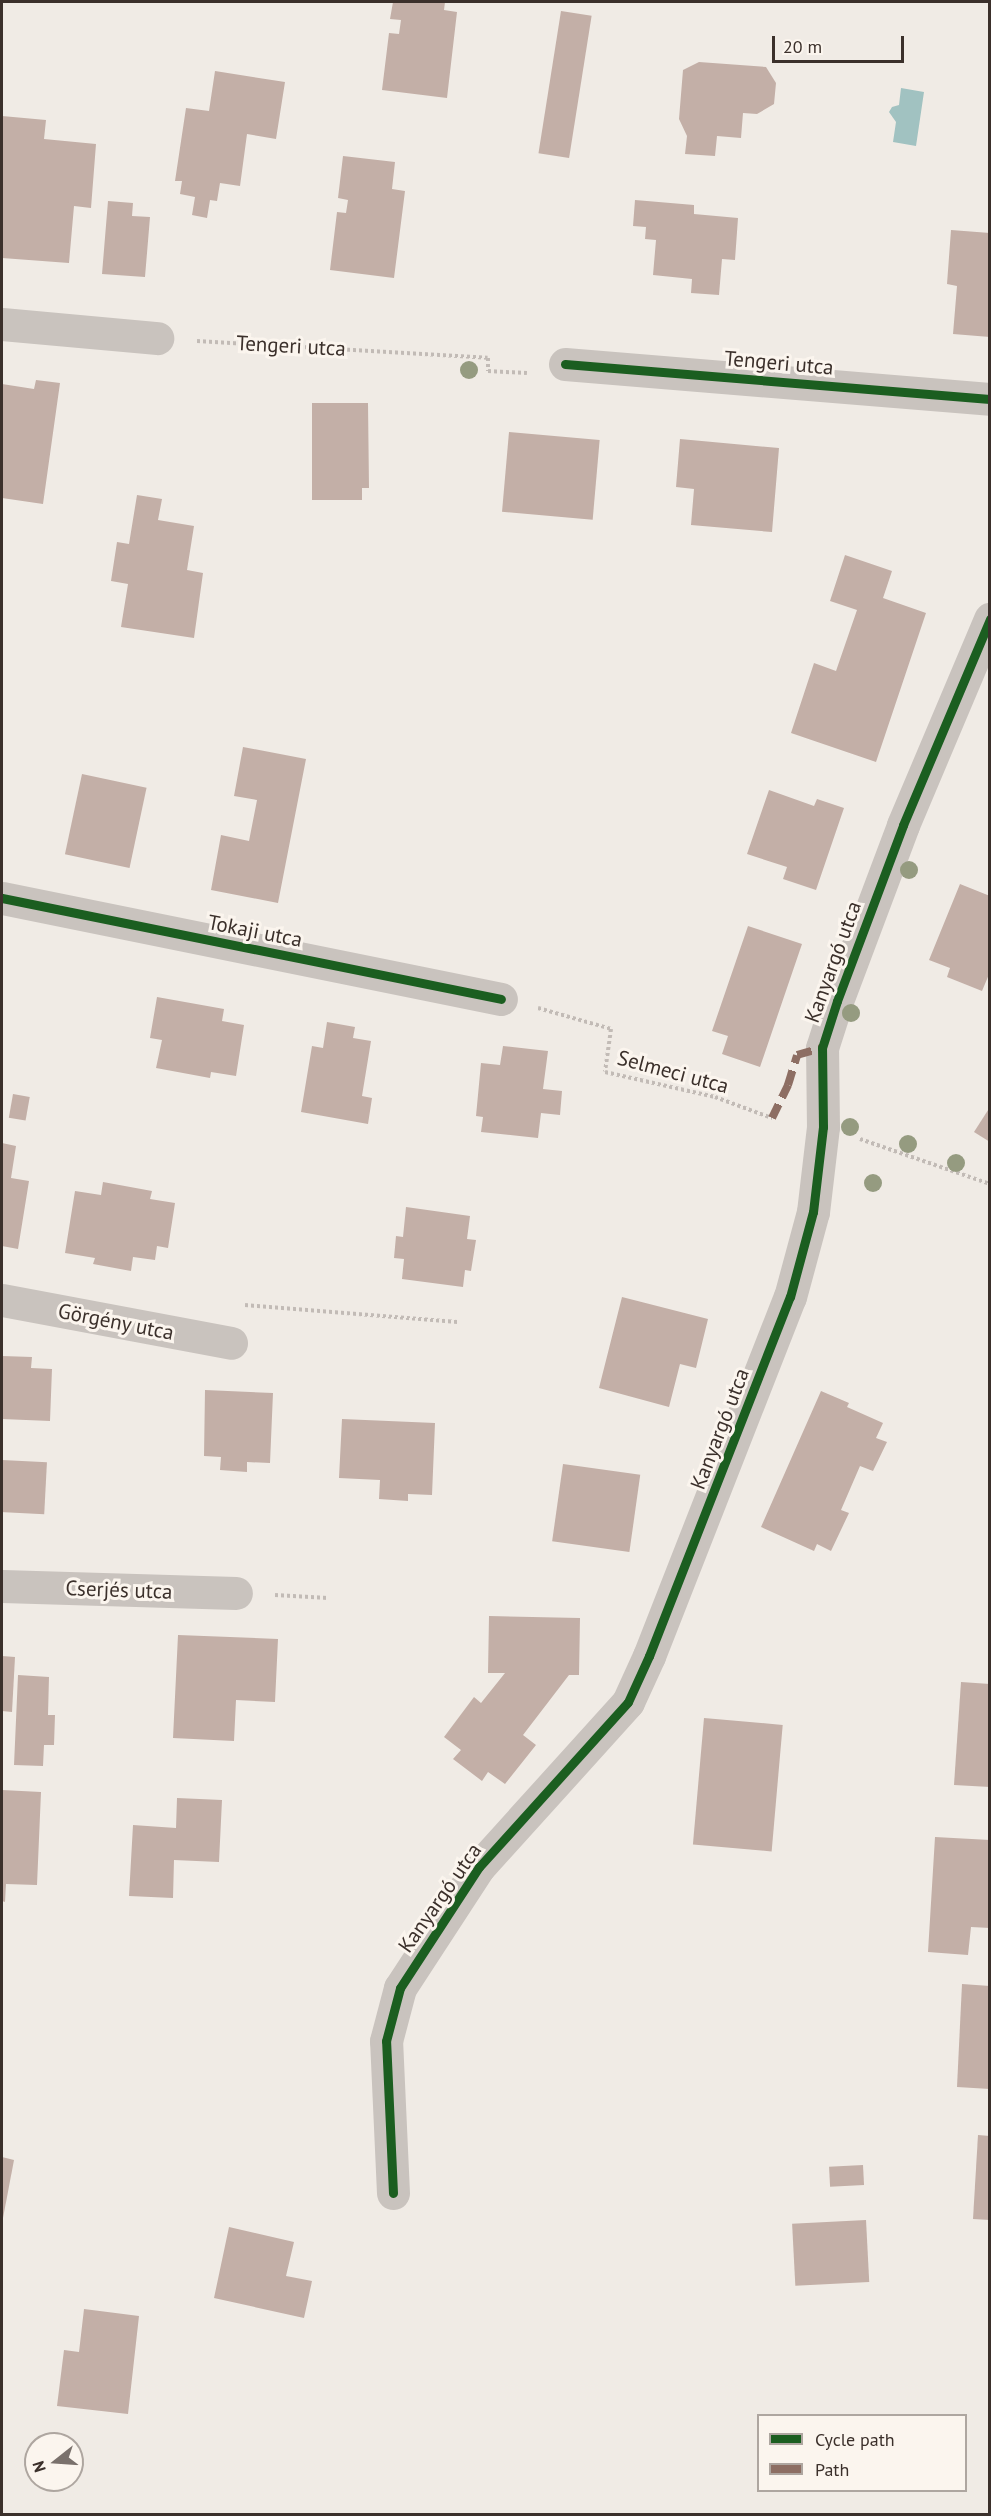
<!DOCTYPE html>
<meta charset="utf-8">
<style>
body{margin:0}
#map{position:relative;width:991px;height:2516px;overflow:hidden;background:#f0ebe5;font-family:"PT Sans",sans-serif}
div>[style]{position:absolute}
.water>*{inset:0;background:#a1c2c1}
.building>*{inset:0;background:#c3afa7;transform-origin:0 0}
.path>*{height:4px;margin-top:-2px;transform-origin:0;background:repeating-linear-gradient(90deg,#c2bbb6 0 3px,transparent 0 6px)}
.minor>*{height:33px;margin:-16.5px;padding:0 16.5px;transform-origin:16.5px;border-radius:16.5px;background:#c9c3be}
.quiet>*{height:8px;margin-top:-4px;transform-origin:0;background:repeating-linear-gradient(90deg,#8d6e63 0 15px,transparent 0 23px)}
.cycleway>*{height:9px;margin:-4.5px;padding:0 4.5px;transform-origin:4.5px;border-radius:4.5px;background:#1b5e20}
.trees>*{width:18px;height:18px;margin:-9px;border-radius:50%;background:#959b80}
span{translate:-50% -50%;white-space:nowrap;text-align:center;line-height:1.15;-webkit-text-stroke:6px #fbf5ee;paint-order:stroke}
.street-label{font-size:21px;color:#3b302b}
.frame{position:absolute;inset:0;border:3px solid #3b302b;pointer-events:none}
.legend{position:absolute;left:757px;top:2414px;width:210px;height:78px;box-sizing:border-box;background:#fbf5ee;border:2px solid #aea6a0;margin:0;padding:8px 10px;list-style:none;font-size:18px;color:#3b302b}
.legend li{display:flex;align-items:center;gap:12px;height:30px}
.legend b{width:30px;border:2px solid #aea6a0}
.north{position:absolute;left:24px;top:2432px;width:60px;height:60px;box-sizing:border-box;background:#fbf5ee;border:2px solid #aea6a0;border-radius:50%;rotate:253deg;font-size:16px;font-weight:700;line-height:24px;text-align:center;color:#3b302b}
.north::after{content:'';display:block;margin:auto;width:21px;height:27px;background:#7a716c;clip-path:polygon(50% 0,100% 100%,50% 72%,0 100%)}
.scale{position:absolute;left:772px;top:36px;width:132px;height:27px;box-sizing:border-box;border:3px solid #3b302b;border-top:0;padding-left:8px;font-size:18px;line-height:21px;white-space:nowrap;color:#3b302b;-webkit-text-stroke:4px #fbf5ee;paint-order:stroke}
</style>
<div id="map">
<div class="water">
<div style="clip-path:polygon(901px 88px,924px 92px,916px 146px,893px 142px,896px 122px,889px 112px,892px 107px,899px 105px)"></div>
</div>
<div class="building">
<div style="clip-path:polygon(393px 2px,445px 2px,444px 10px,457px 12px,447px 98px,382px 90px,389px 33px,399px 34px,401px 20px,390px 19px)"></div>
<div style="left:561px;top:11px;width:31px;height:144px;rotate:9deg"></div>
<div style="clip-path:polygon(699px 62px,766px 67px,776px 83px,774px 104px,757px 114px,743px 113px,741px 138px,717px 136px,715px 156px,685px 154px,687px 136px,679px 119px,683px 70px)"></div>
<div style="clip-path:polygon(215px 71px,285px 82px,276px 139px,247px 134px,240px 186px,220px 183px,217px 201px,210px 200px,207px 218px,192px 215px,195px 197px,180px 194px,182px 181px,175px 181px,186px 108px,209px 111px)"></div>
<div style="clip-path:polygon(2px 116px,46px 120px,44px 139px,96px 144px,91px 208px,74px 206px,69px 263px,2px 258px)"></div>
<div style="clip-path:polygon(343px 156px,395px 162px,392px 189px,405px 191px,394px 278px,330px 270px,337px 212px,346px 213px,348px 200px,338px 198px)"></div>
<div style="clip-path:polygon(635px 200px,694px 205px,694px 214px,738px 218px,735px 260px,722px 259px,719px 295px,691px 293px,692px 279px,653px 275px,656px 240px,645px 239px,646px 227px,633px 226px)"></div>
<div style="clip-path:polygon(108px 201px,133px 203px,132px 216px,150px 217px,145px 277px,102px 274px)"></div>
<div style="clip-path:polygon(951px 230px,990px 233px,990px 337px,953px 334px,957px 286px,947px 284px)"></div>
<div style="clip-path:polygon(36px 380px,60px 383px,43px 504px,2px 498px,2px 384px,34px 389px)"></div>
<div style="clip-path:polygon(312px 403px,368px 403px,369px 488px,362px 488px,362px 500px,312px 500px)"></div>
<div style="left:509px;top:432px;width:91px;height:80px;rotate:5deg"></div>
<div style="clip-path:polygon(680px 439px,779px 448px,772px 532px,691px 525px,694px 489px,676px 487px)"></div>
<div style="clip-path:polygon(137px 495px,162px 499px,158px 520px,194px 526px,187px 570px,203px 573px,194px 638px,121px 627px,128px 584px,111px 581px,117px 542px,129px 544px)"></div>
<div style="clip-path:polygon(845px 555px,892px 571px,883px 598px,926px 613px,876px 762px,791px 733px,814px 663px,836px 671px,857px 610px,830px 601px)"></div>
<div style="clip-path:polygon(243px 747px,306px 759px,278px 903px,211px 890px,221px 835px,249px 841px,257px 800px,234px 796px)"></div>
<div style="left:82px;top:774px;width:66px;height:82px;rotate:12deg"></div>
<div style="clip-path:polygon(769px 790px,814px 806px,817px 799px,844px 808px,816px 890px,783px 879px,787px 867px,747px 854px)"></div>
<div style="clip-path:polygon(960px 884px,990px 896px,990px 972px,982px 991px,947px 977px,950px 968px,929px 960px)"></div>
<div style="clip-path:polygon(748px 926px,802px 944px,760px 1067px,722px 1054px,728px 1036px,712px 1031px)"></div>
<div style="clip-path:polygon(157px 997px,224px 1009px,222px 1021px,244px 1025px,236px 1076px,211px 1072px,210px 1078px,156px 1068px,162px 1040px,150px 1038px)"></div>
<div style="clip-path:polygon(327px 1022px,355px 1027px,353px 1038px,371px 1041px,362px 1096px,372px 1098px,368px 1124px,301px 1112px,312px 1046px,323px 1048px)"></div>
<div style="clip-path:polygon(503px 1046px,548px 1051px,543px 1089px,562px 1091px,560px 1115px,541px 1113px,538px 1138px,481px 1132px,483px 1117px,476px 1116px,481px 1063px,500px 1065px)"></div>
<div style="left:13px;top:1094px;width:17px;height:24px;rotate:10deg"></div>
<div style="clip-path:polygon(990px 1107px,990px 1142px,974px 1132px)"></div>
<div style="clip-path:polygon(2px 1143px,16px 1146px,11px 1178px,29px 1181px,18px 1249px,2px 1246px)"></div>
<div style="clip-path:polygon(103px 1182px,152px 1191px,150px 1199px,175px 1203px,168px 1248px,157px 1246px,155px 1260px,133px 1257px,131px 1271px,93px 1264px,95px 1258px,65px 1253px,75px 1191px,101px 1195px)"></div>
<div style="clip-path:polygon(406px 1207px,470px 1216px,467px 1239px,476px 1240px,471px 1271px,465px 1270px,463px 1287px,402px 1279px,404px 1259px,394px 1258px,396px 1236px,403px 1237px)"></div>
<div style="clip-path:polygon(622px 1297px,708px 1319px,696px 1368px,680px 1364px,669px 1407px,599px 1388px)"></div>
<div style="clip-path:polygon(2px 1356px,32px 1357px,31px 1368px,52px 1369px,50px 1421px,2px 1419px)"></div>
<div style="clip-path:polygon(205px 1390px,273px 1393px,270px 1463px,247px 1462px,247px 1472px,220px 1470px,221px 1457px,204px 1456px)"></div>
<div style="clip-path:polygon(821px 1391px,849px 1403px,847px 1407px,883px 1423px,876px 1438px,887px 1442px,873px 1471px,860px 1466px,841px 1510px,849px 1513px,831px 1551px,817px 1544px,814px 1551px,761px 1527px)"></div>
<div style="clip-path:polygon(342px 1419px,435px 1423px,432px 1495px,408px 1494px,408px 1501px,379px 1499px,380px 1480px,339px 1478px)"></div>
<div style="left:2px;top:1460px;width:45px;height:52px;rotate:3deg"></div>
<div style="left:563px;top:1464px;width:78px;height:78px;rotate:8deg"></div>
<div style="clip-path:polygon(489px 1616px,580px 1618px,579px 1675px,569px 1675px,523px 1735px,536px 1745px,505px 1784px,488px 1772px,482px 1781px,453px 1759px,461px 1750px,444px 1737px,474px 1697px,481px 1703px,505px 1673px,488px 1673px)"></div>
<div style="clip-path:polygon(178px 1635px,278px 1639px,275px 1702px,236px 1700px,234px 1741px,173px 1738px)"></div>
<div style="clip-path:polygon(2px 1656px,15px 1657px,12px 1712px,2px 1711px)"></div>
<div style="clip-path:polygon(18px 1675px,49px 1677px,48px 1715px,55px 1715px,54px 1745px,44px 1745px,43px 1766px,14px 1765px)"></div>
<div style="clip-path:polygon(961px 1682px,990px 1684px,990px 1787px,954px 1785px)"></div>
<div style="left:704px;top:1718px;width:79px;height:127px;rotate:5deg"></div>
<div style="clip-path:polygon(2px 1790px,41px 1792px,37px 1885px,6px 1884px,5px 1902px,2px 1901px)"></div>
<div style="clip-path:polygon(177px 1798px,222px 1800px,219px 1862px,174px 1860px,173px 1898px,129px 1896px,133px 1825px,176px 1828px)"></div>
<div style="clip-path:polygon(935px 1837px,990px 1840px,990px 1928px,971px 1927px,968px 1955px,928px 1952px)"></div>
<div style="clip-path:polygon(962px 1984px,990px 1986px,990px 2089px,957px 2087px)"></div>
<div style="clip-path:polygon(978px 2135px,990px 2136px,990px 2220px,973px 2219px)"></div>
<div style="clip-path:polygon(2px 2157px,14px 2160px,3px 2218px,2px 2218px)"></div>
<div style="left:863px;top:2165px;width:20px;height:34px;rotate:87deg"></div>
<div style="left:866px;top:2220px;width:62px;height:74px;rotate:87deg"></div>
<div style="clip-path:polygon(229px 2227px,294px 2242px,286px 2276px,312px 2281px,304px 2318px,214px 2298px)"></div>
<div style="clip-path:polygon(84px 2309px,139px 2316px,128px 2414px,57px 2406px,64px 2350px,79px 2352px)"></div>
</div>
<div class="path">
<div style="left:197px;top:341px;width:291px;rotate:3.3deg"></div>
<div style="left:488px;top:358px;width:13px;rotate:90deg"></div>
<div style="left:488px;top:371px;width:39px;rotate:3deg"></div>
<div style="left:538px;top:1008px;width:76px;rotate:16deg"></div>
<div style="left:611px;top:1029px;width:43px;rotate:97.9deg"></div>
<div style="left:605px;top:1072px;width:113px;rotate:12.8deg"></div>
<div style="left:715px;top:1097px;width:61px;rotate:20.2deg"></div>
<div style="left:860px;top:1139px;width:138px;rotate:19.1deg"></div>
<div style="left:245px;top:1305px;width:213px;rotate:4.6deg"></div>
<div style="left:275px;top:1595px;width:53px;rotate:3.2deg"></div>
</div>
<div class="minor">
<div style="left:2px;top:324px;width:156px;rotate:5.2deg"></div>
<div style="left:565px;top:364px;width:426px;rotate:4.7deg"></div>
<div style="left:2px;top:898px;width:509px;rotate:11.44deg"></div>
<div style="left:2px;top:1300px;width:233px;rotate:10.6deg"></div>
<div style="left:2px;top:1586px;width:234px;rotate:1.7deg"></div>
<div style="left:393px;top:2193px;width:152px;rotate:-92.6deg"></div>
<div style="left:386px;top:2041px;width:55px;rotate:-75.2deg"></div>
<div style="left:400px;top:1988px;width:145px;rotate:-56.9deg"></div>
<div style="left:479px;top:1867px;width:222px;rotate:-47.9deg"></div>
<div style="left:628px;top:1702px;width:51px;rotate:-65.5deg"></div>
<div style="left:649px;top:1656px;width:386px;rotate:-68.6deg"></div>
<div style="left:790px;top:1297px;width:88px;rotate:-74.9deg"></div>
<div style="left:813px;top:1212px;width:86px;rotate:-83.3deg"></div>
<div style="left:823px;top:1127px;width:79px;rotate:-90.7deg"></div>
<div style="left:822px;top:1048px;width:49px;rotate:-72.3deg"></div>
<div style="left:837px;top:1001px;width:188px;rotate:-69.4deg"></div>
<div style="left:903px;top:825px;width:224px;rotate:-67.1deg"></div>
</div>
<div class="quiet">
<div style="left:772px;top:1118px;width:37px;rotate:-64deg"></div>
<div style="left:788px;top:1085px;width:31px;rotate:-73deg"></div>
<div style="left:797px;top:1055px;width:26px;rotate:-16deg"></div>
</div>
<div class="cycleway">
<div style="left:565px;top:364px;width:426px;rotate:4.7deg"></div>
<div style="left:2px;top:898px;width:509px;rotate:11.44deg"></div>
<div style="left:393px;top:2193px;width:152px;rotate:-92.6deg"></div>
<div style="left:386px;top:2041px;width:55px;rotate:-75.2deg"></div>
<div style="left:400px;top:1988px;width:145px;rotate:-56.9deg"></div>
<div style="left:479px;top:1867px;width:222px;rotate:-47.9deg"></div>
<div style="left:628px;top:1702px;width:51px;rotate:-65.5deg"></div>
<div style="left:649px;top:1656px;width:386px;rotate:-68.6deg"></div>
<div style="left:790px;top:1297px;width:88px;rotate:-74.9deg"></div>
<div style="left:813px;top:1212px;width:86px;rotate:-83.3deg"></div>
<div style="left:823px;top:1127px;width:79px;rotate:-90.7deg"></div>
<div style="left:822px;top:1048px;width:49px;rotate:-72.3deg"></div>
<div style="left:837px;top:1001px;width:188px;rotate:-69.4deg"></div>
<div style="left:903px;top:825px;width:224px;rotate:-67.1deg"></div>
</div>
<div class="trees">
<div style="left:469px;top:370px"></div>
<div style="left:909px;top:870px"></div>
<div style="left:851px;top:1013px"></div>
<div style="left:850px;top:1127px"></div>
<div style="left:908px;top:1144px"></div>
<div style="left:956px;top:1163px"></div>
<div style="left:873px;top:1183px"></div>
</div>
<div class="street-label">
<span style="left:291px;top:346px;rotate:3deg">Tengeri utca</span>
<span style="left:779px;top:363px;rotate:5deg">Tengeri utca</span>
<span style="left:255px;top:931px;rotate:11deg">Tokaji utca</span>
<span style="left:833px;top:962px;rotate:-70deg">Kanyargó utca</span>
<span style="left:673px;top:1072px;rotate:15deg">Selmeci utca</span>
<span style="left:116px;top:1322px;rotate:11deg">Görgény utca</span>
<span style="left:720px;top:1429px;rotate:-69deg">Kanyargó utca</span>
<span style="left:119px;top:1590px;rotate:2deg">Cserjés utca</span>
<span style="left:440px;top:1898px;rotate:-55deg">Kanyargó utca</span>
</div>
<div class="frame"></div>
<ul class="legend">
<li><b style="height:8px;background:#1b5e20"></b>Cycle path</li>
<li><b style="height:8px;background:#8d6e63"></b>Path</li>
</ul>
<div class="north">N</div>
<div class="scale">20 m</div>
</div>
